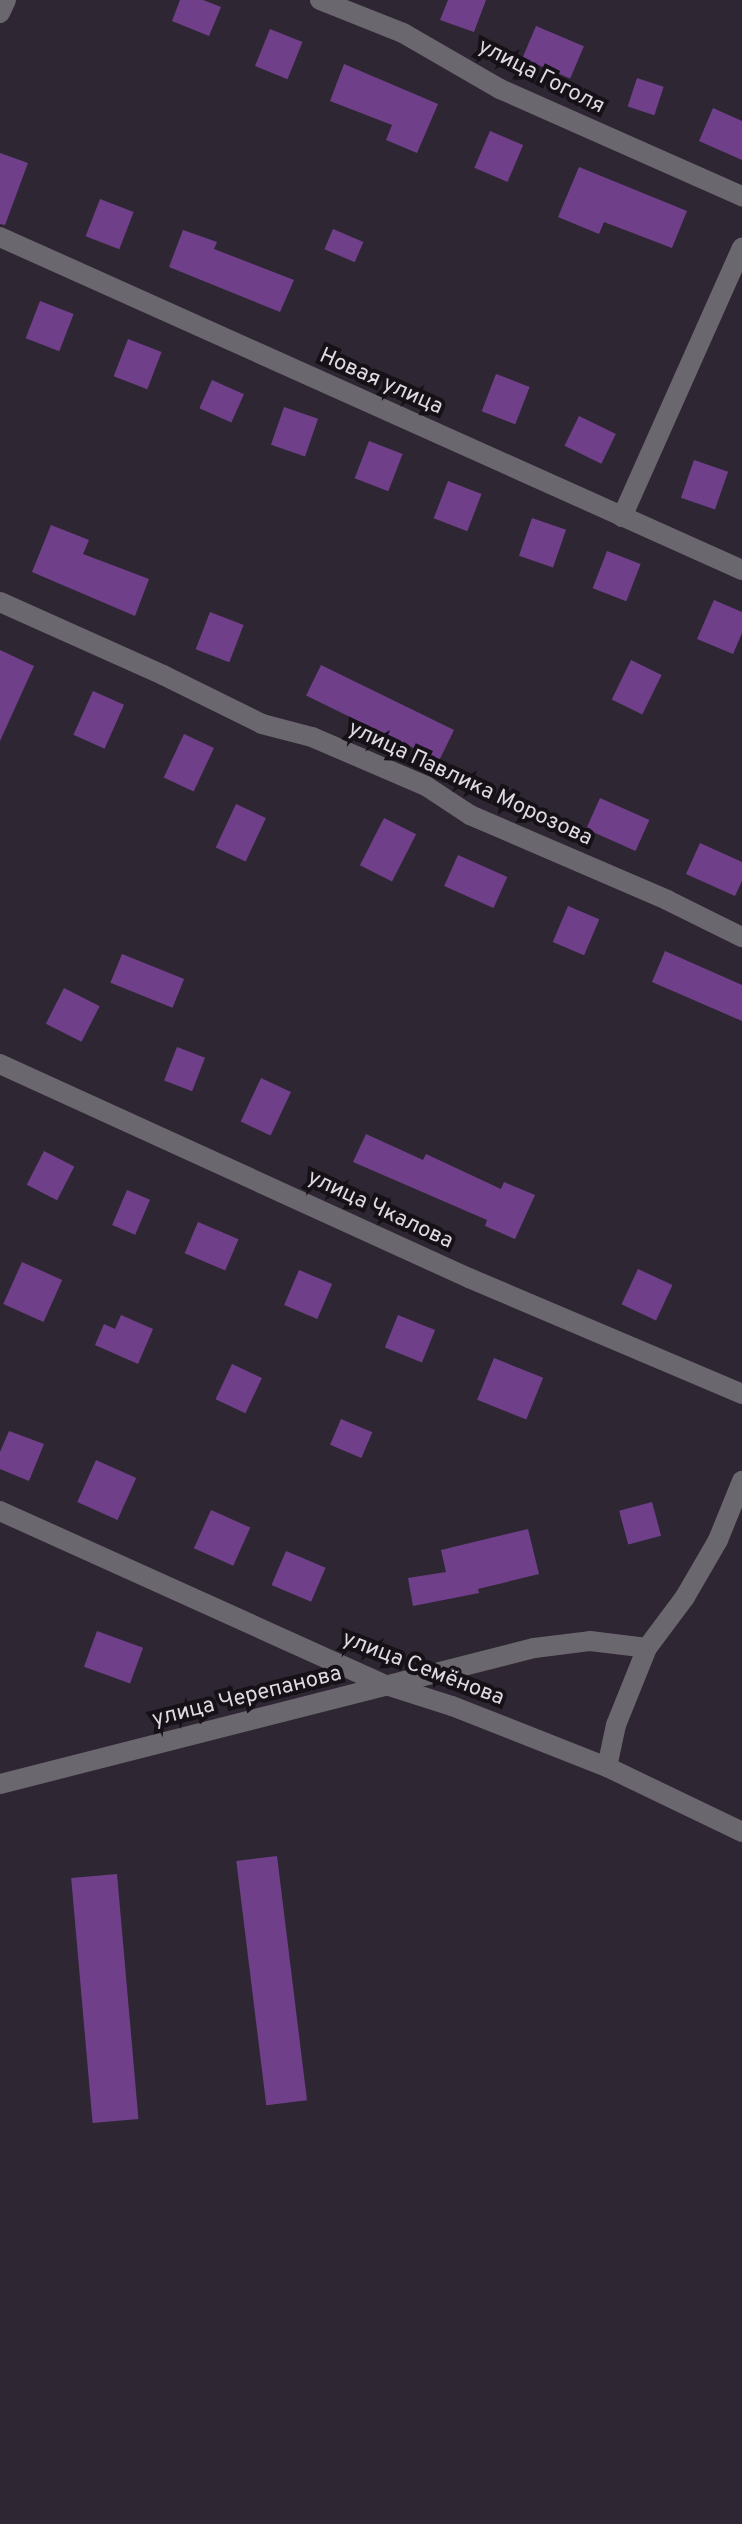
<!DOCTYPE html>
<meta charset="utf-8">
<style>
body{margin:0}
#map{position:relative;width:742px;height:2524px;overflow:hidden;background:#2f2634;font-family:Overpass,sans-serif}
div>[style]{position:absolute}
.building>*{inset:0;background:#6f4089;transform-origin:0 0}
.minor>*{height:20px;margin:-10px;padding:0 10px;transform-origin:10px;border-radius:10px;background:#6b676e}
span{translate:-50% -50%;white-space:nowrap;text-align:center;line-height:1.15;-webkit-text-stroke:8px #151117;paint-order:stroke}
.street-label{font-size:22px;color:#dfd9e2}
</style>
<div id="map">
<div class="building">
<div style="clip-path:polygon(180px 0,203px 0,221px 7px,209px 36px,172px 21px)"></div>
<div style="clip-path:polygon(448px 0,486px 0,474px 32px,440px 20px)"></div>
<div style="left:536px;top:26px;width:52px;height:35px;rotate:23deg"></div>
<div style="left:270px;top:29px;width:35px;height:40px;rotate:22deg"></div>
<div style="clip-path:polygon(344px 64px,438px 104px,417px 153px,386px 140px,392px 125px,330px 101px)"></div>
<div style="left:637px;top:78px;width:28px;height:30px;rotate:18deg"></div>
<div style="clip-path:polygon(713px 108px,742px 121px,742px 160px,699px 141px)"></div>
<div style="left:490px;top:131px;width:36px;height:40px;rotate:23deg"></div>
<div style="clip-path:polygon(0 153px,28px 163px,5px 225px,0 224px)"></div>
<div style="clip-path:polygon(579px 167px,687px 211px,672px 248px,604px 222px,599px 234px,558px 217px)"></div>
<div style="left:100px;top:199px;width:36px;height:40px;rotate:21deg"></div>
<div style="left:333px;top:229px;width:33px;height:22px;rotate:23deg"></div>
<div style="clip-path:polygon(183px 230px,217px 242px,214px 249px,294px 280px,280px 312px,169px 267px)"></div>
<div style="left:40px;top:301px;width:36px;height:40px;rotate:21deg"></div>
<div style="left:128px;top:339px;width:36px;height:40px;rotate:21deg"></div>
<div style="left:496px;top:374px;width:36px;height:40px;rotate:21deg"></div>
<div style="left:212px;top:380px;width:35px;height:31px;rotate:24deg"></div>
<div style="left:284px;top:407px;width:36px;height:40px;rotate:19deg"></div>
<div style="left:579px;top:416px;width:41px;height:33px;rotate:26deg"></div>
<div style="left:369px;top:441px;width:36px;height:40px;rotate:21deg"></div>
<div style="left:694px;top:460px;width:36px;height:40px;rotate:19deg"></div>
<div style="left:448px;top:481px;width:36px;height:40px;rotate:21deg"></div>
<div style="left:532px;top:518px;width:36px;height:40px;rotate:19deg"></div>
<div style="clip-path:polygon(51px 525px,89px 540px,83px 554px,149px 579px,135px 616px,32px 572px)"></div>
<div style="left:607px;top:551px;width:36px;height:40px;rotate:21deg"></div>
<div style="clip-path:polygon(714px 600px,742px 612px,742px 633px,733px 654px,697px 639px)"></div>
<div style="left:210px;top:612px;width:36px;height:40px;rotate:21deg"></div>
<div style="clip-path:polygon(0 650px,34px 666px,0 741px)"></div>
<div style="left:631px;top:660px;width:34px;height:44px;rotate:26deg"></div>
<div style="left:321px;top:665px;width:148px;height:34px;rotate:26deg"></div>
<div style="left:93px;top:691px;width:34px;height:48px;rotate:24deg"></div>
<div style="left:184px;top:734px;width:33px;height:48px;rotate:25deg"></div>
<div style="left:600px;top:798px;width:54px;height:34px;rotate:24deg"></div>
<div style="left:236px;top:804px;width:33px;height:48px;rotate:25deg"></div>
<div style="left:384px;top:818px;width:36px;height:53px;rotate:27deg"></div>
<div style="clip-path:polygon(700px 843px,742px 862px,742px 881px,735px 896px,686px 874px)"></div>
<div style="left:458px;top:855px;width:54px;height:34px;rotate:24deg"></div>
<div style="left:568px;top:906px;width:34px;height:39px;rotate:23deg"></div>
<div style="clip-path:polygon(665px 951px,742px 985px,742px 1021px,652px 982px)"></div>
<div style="left:122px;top:954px;width:67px;height:31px;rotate:22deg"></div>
<div style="left:64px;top:988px;width:40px;height:40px;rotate:27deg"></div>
<div style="left:177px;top:1047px;width:30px;height:36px;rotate:21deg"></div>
<div style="left:261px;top:1078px;width:33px;height:48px;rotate:25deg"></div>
<div style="clip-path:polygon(366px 1134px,423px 1160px,426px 1154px,501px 1189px,504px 1182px,535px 1195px,515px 1239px,485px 1226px,487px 1220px,353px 1162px)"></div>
<div style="left:44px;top:1151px;width:34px;height:38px;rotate:27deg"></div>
<div style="left:127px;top:1190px;width:25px;height:38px;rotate:23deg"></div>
<div style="left:198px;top:1222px;width:44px;height:34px;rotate:23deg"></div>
<div style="left:22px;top:1262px;width:44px;height:46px;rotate:24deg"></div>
<div style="left:638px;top:1269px;width:38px;height:39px;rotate:25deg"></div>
<div style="left:299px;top:1270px;width:36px;height:38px;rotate:23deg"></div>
<div style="clip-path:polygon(121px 1315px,153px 1329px,138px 1364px,95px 1345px,104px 1324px,115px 1329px)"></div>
<div style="left:398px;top:1315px;width:40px;height:35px;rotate:22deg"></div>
<div style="left:494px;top:1358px;width:53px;height:45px;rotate:22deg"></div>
<div style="left:232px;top:1364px;width:33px;height:39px;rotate:25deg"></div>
<div style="left:341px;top:1419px;width:34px;height:28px;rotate:23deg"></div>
<div style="clip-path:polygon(9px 1431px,44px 1444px,29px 1481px,0 1469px,0 1452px)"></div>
<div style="left:96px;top:1460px;width:44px;height:46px;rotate:24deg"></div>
<div style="left:652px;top:1502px;width:35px;height:34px;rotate:75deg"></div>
<div style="left:211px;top:1510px;width:43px;height:42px;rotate:24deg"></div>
<div style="clip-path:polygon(528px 1529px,539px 1574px,478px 1589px,479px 1593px,413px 1606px,408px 1578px,446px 1572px,441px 1550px)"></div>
<div style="left:286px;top:1551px;width:43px;height:37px;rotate:23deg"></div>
<div style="left:97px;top:1631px;width:49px;height:38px;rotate:20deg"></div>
<div style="left:277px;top:1856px;width:246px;height:41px;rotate:83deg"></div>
<div style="left:117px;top:1874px;width:246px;height:46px;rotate:85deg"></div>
</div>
<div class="minor">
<div style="left:320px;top:0;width:89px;rotate:21.7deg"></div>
<div style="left:403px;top:33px;width:112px;rotate:30deg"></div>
<div style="left:500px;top:89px;width:265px;rotate:23.9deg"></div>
<div style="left:0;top:13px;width:14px;rotate:-65deg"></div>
<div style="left:0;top:237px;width:813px;rotate:24.17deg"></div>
<div style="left:622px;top:517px;width:295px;rotate:-66deg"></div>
<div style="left:0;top:602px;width:179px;rotate:24.1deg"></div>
<div style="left:163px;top:675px;width:110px;rotate:26.3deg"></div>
<div style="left:262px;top:724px;width:52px;rotate:14.6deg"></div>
<div style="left:312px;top:737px;width:124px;rotate:23.3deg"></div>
<div style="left:426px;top:786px;width:53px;rotate:33.4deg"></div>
<div style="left:470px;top:815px;width:215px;rotate:23.3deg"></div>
<div style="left:667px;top:900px;width:84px;rotate:26.3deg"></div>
<div style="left:0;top:1064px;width:516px;rotate:24.53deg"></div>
<div style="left:469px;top:1278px;width:297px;rotate:23deg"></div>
<div style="left:0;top:1511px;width:423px;rotate:24.3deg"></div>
<div style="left:386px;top:1685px;width:69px;rotate:17.7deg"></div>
<div style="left:452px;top:1706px;width:167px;rotate:21.5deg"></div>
<div style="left:607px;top:1767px;width:150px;rotate:25.7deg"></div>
<div style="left:607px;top:1767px;width:43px;rotate:-77.9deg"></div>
<div style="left:616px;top:1725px;width:83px;rotate:-68.1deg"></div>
<div style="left:647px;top:1648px;width:64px;rotate:-53.3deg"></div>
<div style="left:685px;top:1597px;width:66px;rotate:-59.9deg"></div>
<div style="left:718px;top:1540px;width:64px;rotate:-67.9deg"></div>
<div style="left:0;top:1784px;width:551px;rotate:-14.29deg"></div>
<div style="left:534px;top:1648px;width:56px;rotate:-7.1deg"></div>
<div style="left:590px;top:1641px;width:57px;rotate:7deg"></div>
</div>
<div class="street-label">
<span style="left:541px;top:77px;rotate:27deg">улица Гоголя</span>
<span style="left:381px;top:382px;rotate:24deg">Новая улица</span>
<span style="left:470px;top:784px;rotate:25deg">улица Павлика Морозова</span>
<span style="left:380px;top:1210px;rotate:25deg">улица Чкалова</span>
<span style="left:423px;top:1669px;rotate:21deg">улица Семёнова</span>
<span style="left:247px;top:1697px;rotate:-14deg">улица Черепанова</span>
</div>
</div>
